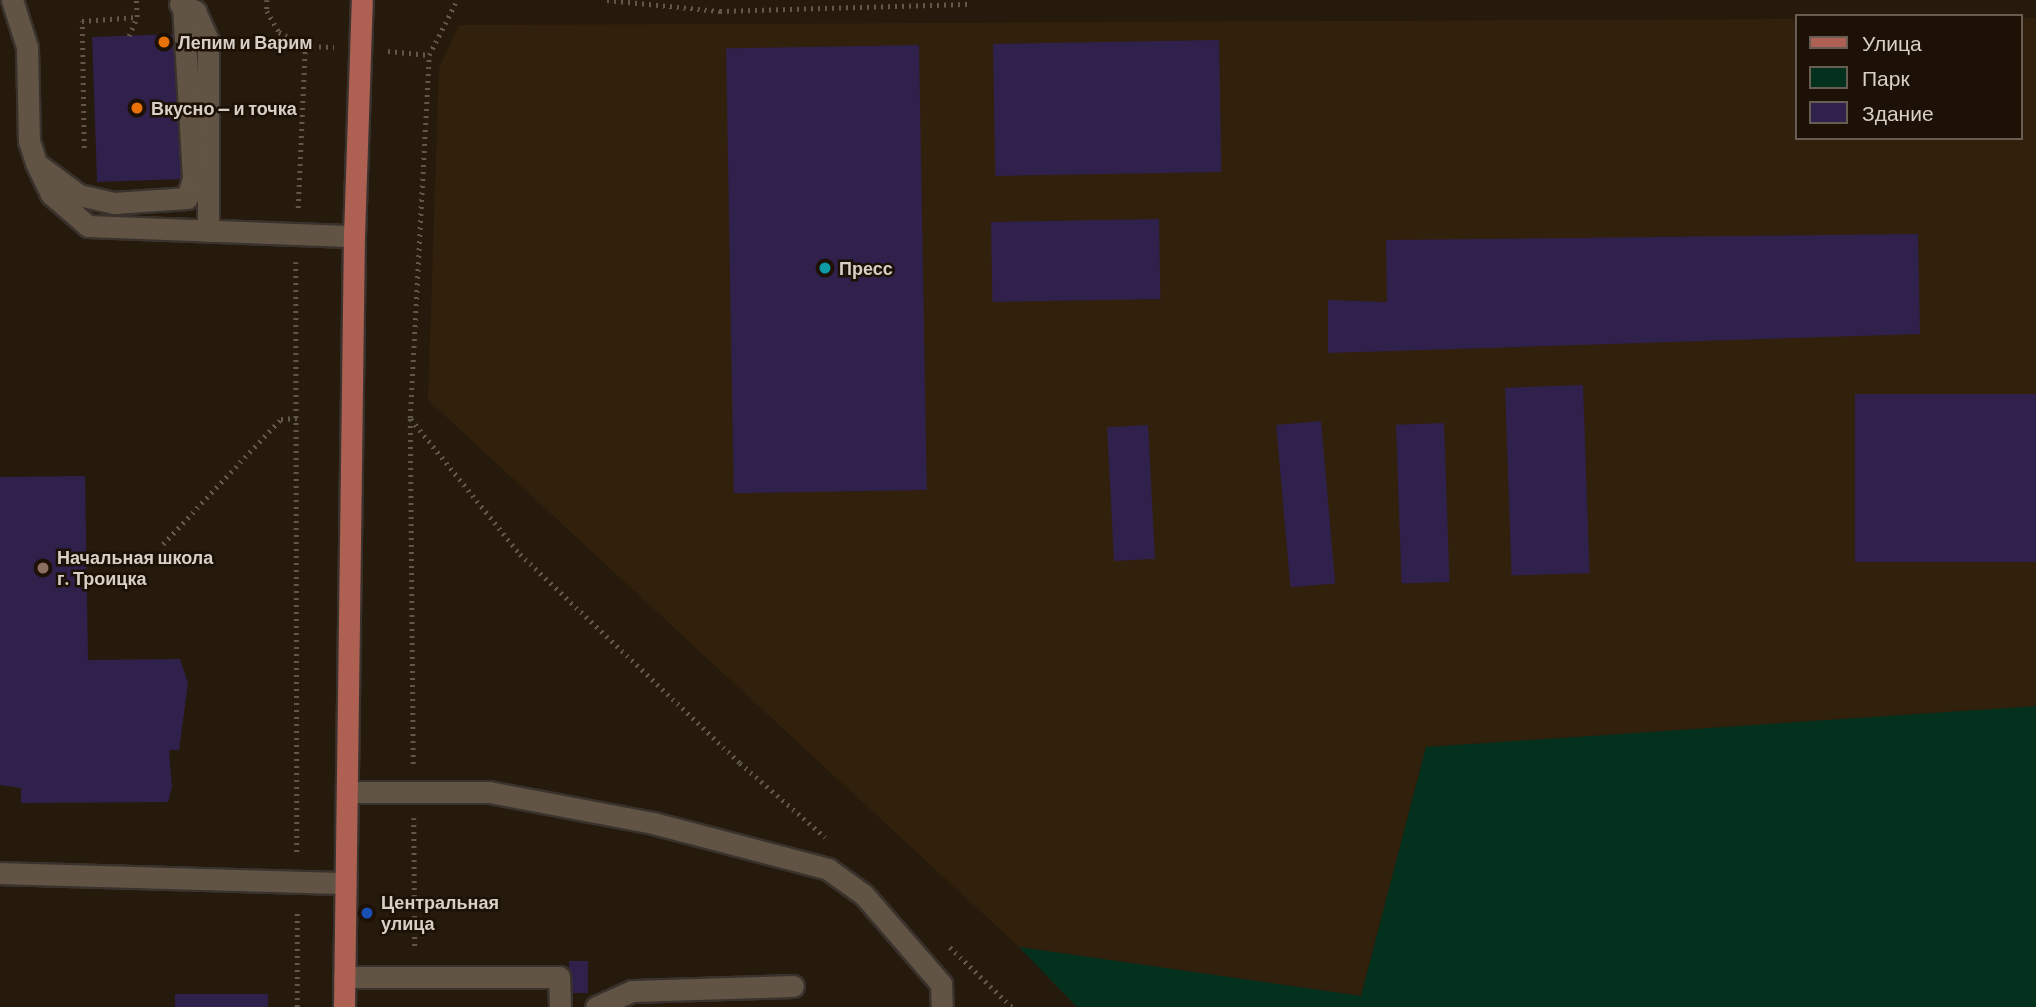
<!DOCTYPE html>
<meta charset="utf-8">
<style>
body{margin:0}
#map{position:relative;width:2036px;height:1007px;overflow:hidden;background:#261a0c;font-family:Barlow,sans-serif}
div>[style]{position:absolute}
.built>*{inset:0;background:#30200c}
.green>*{inset:0;background:#04311e}
.building>*{inset:0;background:#30214c;transform-origin:0 0}
.path>*{height:4.5px;margin-top:-2.25px;transform-origin:0;background:repeating-linear-gradient(90deg,#62574b 0 2px,transparent 0 7px)}
.roads{filter:drop-shadow(2px 0 #3a322c) drop-shadow(-2px 0 #3a322c) drop-shadow(0 2px #3a322c) drop-shadow(0 -2px #3a322c)}
.minor>*{height:21px;margin:-10.5px;padding:0 10.5px;transform-origin:10.5px;border-radius:10.5px;background:#615444}
.major>*{height:21px;margin:-10.5px;padding:0 10.5px;transform-origin:10.5px;border-radius:10.5px;background:#ae6153}
.dots>*{width:19px;height:19px;translate:-50% -50%;box-sizing:border-box;border:4px solid #1c1104;border-radius:50%}
span{translate:-50% -50%;white-space:nowrap;text-align:center;line-height:1.15;-webkit-text-stroke:5px #1c1104;paint-order:stroke}
.poi-label{font-size:18px;color:#d8d0c7;font-weight:700}
.left{translate:0 -50%;text-align:left}
.legend{position:absolute;left:1795px;top:14px;width:228px;height:126px;box-sizing:border-box;background:#1c1104;border:2px solid #675d52;margin:0;padding:9px 12px;list-style:none;font-size:21px;color:#d8d0c7}
.legend li{display:flex;align-items:center;gap:14px;height:35px}
.legend b{width:35px;border:2px solid #675d52}
</style>
<div id="map">
<div class="built">
<div style="clip-path:polygon(2020px 18px,2036px 18px,2036px 706px,1426px 747px,1361px 996px,1019px 947px,428px 400px,439px 68px,459px 25px,1796px 19px,1796px 138px,2020px 138px)"></div>
</div>
<div class="green">
<div style="clip-path:polygon(2036px 706px,2036px 1007px,1077px 1007px,1019px 947px,1361px 996px,1426px 747px)"></div>
</div>
<div class="building">
<div style="left:178px;top:34px;width:145px;height:86px;rotate:88deg"></div>
<div style="left:1219px;top:40px;width:132px;height:226px;rotate:89deg"></div>
<div style="left:919px;top:45px;width:445px;height:193px;rotate:89deg"></div>
<div style="left:1159px;top:219px;width:80px;height:168px;rotate:89deg"></div>
<div style="clip-path:polygon(1918px 234px,1920px 334px,1328px 353px,1328px 300px,1387px 302px,1386px 240px)"></div>
<div style="left:1583px;top:385px;width:188px;height:78px;rotate:88deg"></div>
<div style="left:2036px;top:394px;width:168px;height:181px;rotate:90deg"></div>
<div style="left:1321px;top:421px;width:163px;height:45px;rotate:85deg"></div>
<div style="left:1444px;top:423px;width:159px;height:48px;rotate:88deg"></div>
<div style="left:1148px;top:425px;width:134px;height:41px;rotate:87deg"></div>
<div style="clip-path:polygon(85px 476px,88px 660px,180px 659px,188px 683px,179px 750px,169px 750px,172px 787px,168px 802px,21px 803px,21px 788px,0 785px,0 477px)"></div>
<div style="left:569px;top:961px;width:19px;height:32px"></div>
<div style="left:175px;top:994px;width:93px;height:13px"></div>
</div>
<div class="path">
<div style="left:267px;top:0;width:11px;rotate:90deg"></div>
<div style="left:267px;top:11px;width:24px;rotate:60deg"></div>
<div style="left:279px;top:32px;width:30px;rotate:28deg"></div>
<div style="left:607px;top:0;width:114px;rotate:5.6deg"></div>
<div style="left:720px;top:11px;width:248px;rotate:-1.6deg"></div>
<div style="left:129px;top:36px;width:21px;rotate:-67deg"></div>
<div style="left:137px;top:17px;width:17px;rotate:-93deg"></div>
<div style="left:388px;top:51px;width:41px;rotate:5.6deg"></div>
<div style="left:429px;top:55px;width:62px;rotate:-63deg"></div>
<div style="left:84px;top:148px;width:127px;rotate:-90.9deg"></div>
<div style="left:82px;top:21px;width:55px;rotate:-4.2deg"></div>
<div style="left:298px;top:208px;width:162px;rotate:-87.5deg"></div>
<div style="left:305px;top:46px;width:29px;rotate:2deg"></div>
<div style="left:296px;top:262px;width:594px;rotate:89.9deg"></div>
<div style="left:411px;top:419px;width:174px;rotate:51.1deg"></div>
<div style="left:520px;top:554px;width:303px;rotate:43.5deg"></div>
<div style="left:740px;top:763px;width:113px;rotate:41deg"></div>
<div style="left:163px;top:544px;width:172px;rotate:-46.7deg"></div>
<div style="left:281px;top:419px;width:16px;rotate:-4deg"></div>
<div style="left:413px;top:764px;width:346px;rotate:-90.5deg"></div>
<div style="left:410px;top:418px;width:363px;rotate:-87deg"></div>
<div style="left:414px;top:818px;width:131px;rotate:89.6deg"></div>
<div style="left:950px;top:947px;width:86px;rotate:44.1deg"></div>
<div style="left:297px;top:1007px;width:97px;rotate:-90deg"></div>
</div>
<div class="roads">
<div class="minor">
<div style="left:12px;top:0;width:49px;rotate:72.3deg"></div>
<div style="left:27px;top:47px;width:94px;rotate:88.8deg"></div>
<div style="left:29px;top:141px;width:23px;rotate:72deg"></div>
<div style="left:36px;top:163px;width:34px;rotate:64deg"></div>
<div style="left:51px;top:194px;width:49px;rotate:40.9deg"></div>
<div style="left:88px;top:226px;width:266px;rotate:2.2deg"></div>
<div style="left:180px;top:4px;width:17px;rotate:25deg"></div>
<div style="left:195px;top:11px;width:32px;rotate:66deg"></div>
<div style="left:208px;top:40px;width:191px;rotate:90deg"></div>
<div style="left:41px;top:167px;width:47px;rotate:36.4deg"></div>
<div style="left:79px;top:195px;width:36px;rotate:13deg"></div>
<div style="left:114px;top:203px;width:73px;rotate:-3.9deg"></div>
<div style="left:187px;top:198px;width:21px;rotate:-73deg"></div>
<div style="left:193px;top:178px;width:173px;rotate:-93.3deg"></div>
<div style="left:347px;top:792px;width:142px"></div>
<div style="left:489px;top:792px;width:167px;rotate:10.7deg"></div>
<div style="left:653px;top:823px;width:181px;rotate:14.7deg"></div>
<div style="left:828px;top:869px;width:44px;rotate:35.8deg"></div>
<div style="left:864px;top:895px;width:118px;rotate:49.1deg"></div>
<div style="left:941px;top:984px;width:23px;rotate:88deg"></div>
<div style="left:0;top:873px;width:346px;rotate:1.7deg"></div>
<div style="left:344px;top:977px;width:215px"></div>
<div style="left:559px;top:977px;width:30px;rotate:88deg"></div>
<div style="left:596px;top:1007px;width:39px;rotate:-24deg"></div>
<div style="left:632px;top:991px;width:161px;rotate:-1.8deg"></div>
</div>
<div class="major">
<div style="left:344px;top:1007px;width:771px;rotate:-89.26deg"></div>
<div style="left:354px;top:236px;width:236px;rotate:-88.1deg"></div>
</div>
</div>
<div class="dots">
<div style="left:164px;top:42px;background:#e8710a"></div>
<div style="left:137px;top:108px;background:#e8710a"></div>
<div style="left:825px;top:268px;background:#0f9aa8"></div>
<div style="left:43px;top:568px;background:#8d6e63"></div>
<div style="left:367px;top:913px;background:#1a4fb4"></div>
</div>
<div class="poi-label">
<span class="left" style="left:178px;top:42px">Лепим и Варим</span>
<span class="left" style="left:151px;top:108px">Вкусно — и точка</span>
<span class="left" style="left:839px;top:268px">Пресс</span>
<span class="left" style="left:57px;top:568px">Начальная школа<br>г. Троицка</span>
<span class="left" style="left:381px;top:913px">Центральная<br>улица</span>
</div>
<ul class="legend">
<li><b style="height:9px;background:#ae6153"></b>Улица</li>
<li><b style="height:19px;background:#04311e"></b>Парк</li>
<li><b style="height:19px;background:#30214c"></b>Здание</li>
</ul>
</div>
